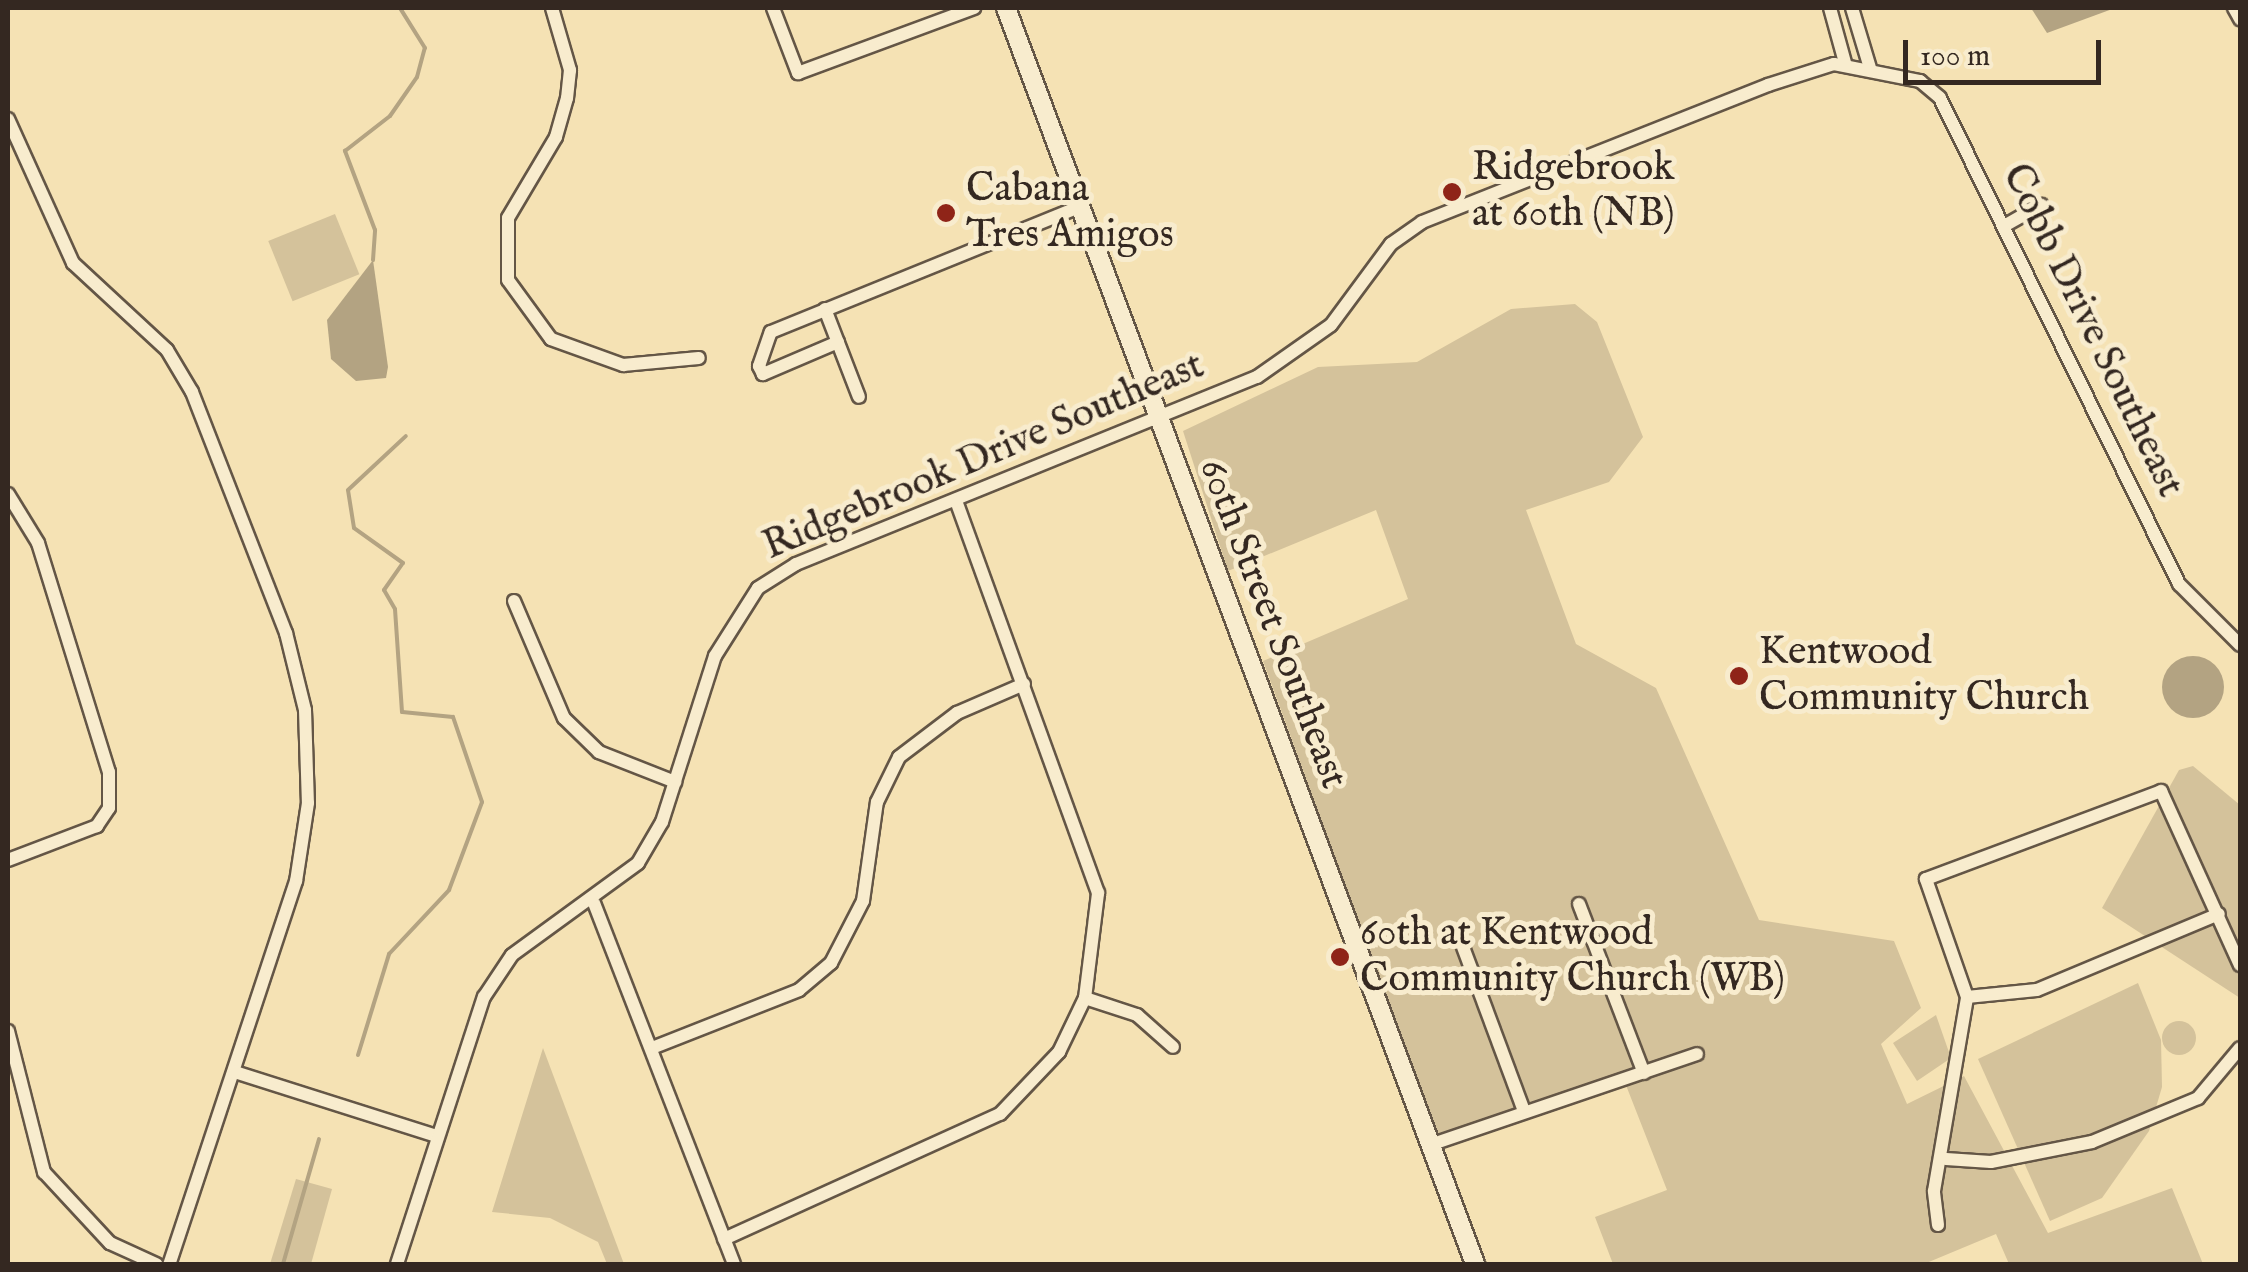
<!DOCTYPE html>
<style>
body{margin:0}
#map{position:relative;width:2248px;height:1272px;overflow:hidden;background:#f5e2b4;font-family:"IM FELL English",serif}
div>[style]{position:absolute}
.green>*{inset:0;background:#d4c29b;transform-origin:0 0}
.round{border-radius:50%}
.water>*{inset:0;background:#b3a382}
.stream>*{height:4px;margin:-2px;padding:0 2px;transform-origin:2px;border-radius:2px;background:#b3a382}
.roads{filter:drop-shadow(2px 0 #645646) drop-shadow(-2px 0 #645646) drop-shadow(0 2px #645646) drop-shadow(0 -2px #645646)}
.minor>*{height:12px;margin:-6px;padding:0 6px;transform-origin:6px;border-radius:6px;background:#f8ecce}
.secondary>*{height:18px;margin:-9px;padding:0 9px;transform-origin:9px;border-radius:9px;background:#f8ecce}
.dots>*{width:28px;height:28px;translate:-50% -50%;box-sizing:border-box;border:5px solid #f8ecce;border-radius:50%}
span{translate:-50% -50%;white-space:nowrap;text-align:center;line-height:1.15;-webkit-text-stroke:10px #f8ecce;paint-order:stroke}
.poi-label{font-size:40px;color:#342821}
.left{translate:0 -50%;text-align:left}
.street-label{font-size:40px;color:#342821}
.frame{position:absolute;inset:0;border:10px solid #342821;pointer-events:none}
.scale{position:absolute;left:1903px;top:40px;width:198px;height:45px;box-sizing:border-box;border:5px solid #342821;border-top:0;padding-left:12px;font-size:30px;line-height:35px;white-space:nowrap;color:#342821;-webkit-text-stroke:8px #f8ecce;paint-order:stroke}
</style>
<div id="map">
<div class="green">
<div style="left:335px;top:214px;width:65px;height:72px;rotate:68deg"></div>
<div style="clip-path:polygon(1575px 304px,1597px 322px,1643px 437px,1609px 482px,1526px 510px,1576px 644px,1656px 688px,1759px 920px,1894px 941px,1921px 1008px,1881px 1044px,1907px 1104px,1964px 1076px,2048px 1233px,2172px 1188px,2203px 1264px,2009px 1264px,1996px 1234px,1924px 1264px,1613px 1264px,1595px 1217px,1667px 1190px,1622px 1075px,1441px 1147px,1263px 661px,1408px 599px,1376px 510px,1228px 571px,1183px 431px,1318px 367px,1417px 362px,1511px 309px)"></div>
<div style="clip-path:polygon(2193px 766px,2240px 805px,2240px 998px,2102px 908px,2179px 770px)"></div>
<div style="clip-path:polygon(2138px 983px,2161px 1040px,2162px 1087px,2149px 1131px,2102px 1198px,2050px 1221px,1978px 1059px)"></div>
<div style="clip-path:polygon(1936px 1015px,1951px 1058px,1917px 1081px,1893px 1043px)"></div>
<div class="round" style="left:2162px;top:1021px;width:34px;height:34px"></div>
<div style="clip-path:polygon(543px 1048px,624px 1264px,607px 1264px,598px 1242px,550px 1218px,492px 1212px)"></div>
<div style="clip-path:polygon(296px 1179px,332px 1189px,311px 1264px,270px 1264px)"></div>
</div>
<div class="water">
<div style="clip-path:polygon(2031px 8px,2115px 8px,2047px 33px)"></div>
<div style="clip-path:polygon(373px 260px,388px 367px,386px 378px,356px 381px,331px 359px,327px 320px)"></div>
<div class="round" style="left:2162px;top:656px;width:62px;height:62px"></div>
</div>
<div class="stream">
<div style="left:373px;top:260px;width:30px;rotate:-86deg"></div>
<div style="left:375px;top:230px;width:85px;rotate:-110.8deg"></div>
<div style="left:345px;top:151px;width:57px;rotate:-37.9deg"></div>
<div style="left:390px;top:116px;width:47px;rotate:-55.3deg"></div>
<div style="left:417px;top:77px;width:30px;rotate:-75deg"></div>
<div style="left:425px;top:48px;width:47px;rotate:-122deg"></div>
<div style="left:358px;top:1055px;width:106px;rotate:-72.9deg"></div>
<div style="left:389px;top:954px;width:88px;rotate:-46.8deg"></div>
<div style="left:449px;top:890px;width:94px;rotate:-69.4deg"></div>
<div style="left:482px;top:802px;width:90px;rotate:-108.8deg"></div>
<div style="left:453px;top:717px;width:51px;rotate:-174.4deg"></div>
<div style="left:402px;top:712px;width:103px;rotate:-93.9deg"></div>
<div style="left:395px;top:609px;width:22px;rotate:-120deg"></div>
<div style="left:384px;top:590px;width:33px;rotate:-55deg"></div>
<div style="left:403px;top:563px;width:60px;rotate:-144.5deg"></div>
<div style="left:354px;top:528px;width:38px;rotate:-99deg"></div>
<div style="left:348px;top:490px;width:79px;rotate:-43deg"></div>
<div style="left:283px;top:1264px;width:130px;rotate:-73.9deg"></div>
</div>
<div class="roads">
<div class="minor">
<div style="left:552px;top:8px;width:65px;rotate:73.8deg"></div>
<div style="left:570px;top:70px;width:28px;rotate:96deg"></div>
<div style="left:567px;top:98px;width:41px;rotate:105.8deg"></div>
<div style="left:556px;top:137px;width:94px;rotate:120.7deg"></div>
<div style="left:508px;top:218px;width:62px;rotate:90deg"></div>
<div style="left:508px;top:280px;width:73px;rotate:53.9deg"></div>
<div style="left:551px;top:339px;width:77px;rotate:19.9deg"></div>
<div style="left:623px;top:365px;width:76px;rotate:-5.3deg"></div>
<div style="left:773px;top:8px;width:70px;rotate:69deg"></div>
<div style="left:798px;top:73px;width:188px;rotate:-20.3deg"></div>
<div style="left:1830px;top:8px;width:60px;rotate:74.6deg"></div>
<div style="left:1852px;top:8px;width:63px;rotate:73.3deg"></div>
<div style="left:2234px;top:8px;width:13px;rotate:61deg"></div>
<div style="left:8px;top:119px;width:158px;rotate:65.7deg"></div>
<div style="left:73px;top:263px;width:128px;rotate:42.8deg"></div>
<div style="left:167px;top:350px;width:49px;rotate:59.2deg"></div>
<div style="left:192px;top:392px;width:259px;rotate:68.7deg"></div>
<div style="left:286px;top:633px;width:79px;rotate:76.1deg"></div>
<div style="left:305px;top:710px;width:93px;rotate:88.2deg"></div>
<div style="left:308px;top:803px;width:79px;rotate:98.7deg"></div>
<div style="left:296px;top:881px;width:404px;rotate:108.3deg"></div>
<div style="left:2004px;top:226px;width:43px;rotate:-29.6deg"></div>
<div style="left:825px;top:309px;width:94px;rotate:68.9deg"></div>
<div style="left:838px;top:342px;width:82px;rotate:156.9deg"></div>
<div style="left:763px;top:374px;width:9px;rotate:-117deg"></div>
<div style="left:759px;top:366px;width:36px;rotate:-71deg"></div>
<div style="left:771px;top:332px;width:332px;rotate:-22.1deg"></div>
<div style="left:8px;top:494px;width:57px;rotate:58.5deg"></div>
<div style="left:38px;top:543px;width:240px;rotate:72.8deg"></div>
<div style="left:109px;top:772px;width:36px;rotate:90deg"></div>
<div style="left:109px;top:808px;width:22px;rotate:124deg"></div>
<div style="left:97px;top:826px;width:95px;rotate:159.1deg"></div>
<div style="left:514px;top:601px;width:127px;rotate:66.9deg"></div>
<div style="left:564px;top:718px;width:49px;rotate:44.2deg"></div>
<div style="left:599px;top:752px;width:82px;rotate:21.5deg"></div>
<div style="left:594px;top:903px;width:387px;rotate:68.8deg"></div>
<div style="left:1579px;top:904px;width:181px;rotate:69deg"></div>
<div style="left:1463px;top:947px;width:175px;rotate:69.6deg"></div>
<div style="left:1967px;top:997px;width:70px;rotate:-5.7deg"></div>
<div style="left:2037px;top:990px;width:197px;rotate:-22.7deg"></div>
<div style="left:1085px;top:998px;width:55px;rotate:18.1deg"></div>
<div style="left:1137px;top:1015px;width:48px;rotate:41.6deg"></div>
<div style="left:8px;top:1031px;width:146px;rotate:75.7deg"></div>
<div style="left:44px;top:1172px;width:97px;rotate:47.1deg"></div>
<div style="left:110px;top:1243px;width:51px;rotate:24.5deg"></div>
<div style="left:652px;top:1048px;width:158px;rotate:-21.5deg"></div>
<div style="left:799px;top:990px;width:42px;rotate:-40.2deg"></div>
<div style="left:831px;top:963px;width:70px;rotate:-62.7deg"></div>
<div style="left:863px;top:901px;width:100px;rotate:-82deg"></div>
<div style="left:877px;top:802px;width:50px;rotate:-63.9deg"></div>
<div style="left:899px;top:757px;width:73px;rotate:-37.2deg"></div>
<div style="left:957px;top:713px;width:73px;rotate:-23.4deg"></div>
<div style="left:235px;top:1072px;width:212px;rotate:17.6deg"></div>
<div style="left:1430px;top:1145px;width:282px;rotate:-18.8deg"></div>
<div style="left:1946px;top:1159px;width:45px;rotate:3.8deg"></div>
<div style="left:1991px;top:1162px;width:103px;rotate:-11.2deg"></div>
<div style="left:2092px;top:1142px;width:115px;rotate:-22.5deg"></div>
<div style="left:2198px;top:1098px;width:65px;rotate:-50deg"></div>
<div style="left:1938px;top:1225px;width:34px;rotate:-97deg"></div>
<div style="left:1934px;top:1191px;width:197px;rotate:-80.3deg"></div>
<div style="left:1967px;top:997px;width:125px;rotate:-109.2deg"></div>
<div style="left:1926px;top:879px;width:251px;rotate:-20.5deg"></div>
<div style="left:2161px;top:791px;width:191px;rotate:65.6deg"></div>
<div style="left:724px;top:1239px;width:303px;rotate:-24.4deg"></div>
<div style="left:1000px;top:1114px;width:86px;rotate:-46.4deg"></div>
<div style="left:1059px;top:1052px;width:60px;rotate:-64.3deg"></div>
<div style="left:1085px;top:998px;width:106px;rotate:-82.9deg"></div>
<div style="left:1098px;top:893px;width:418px;rotate:-109.9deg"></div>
<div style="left:397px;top:1264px;width:281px;rotate:-72deg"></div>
<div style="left:484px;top:997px;width:50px;rotate:-56.3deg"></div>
<div style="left:512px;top:955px;width:156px;rotate:-36.1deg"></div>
<div style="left:638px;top:863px;width:48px;rotate:-59.7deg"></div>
<div style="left:662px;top:822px;width:174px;rotate:-72.3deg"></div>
<div style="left:715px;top:656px;width:80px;rotate:-57.7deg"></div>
<div style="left:758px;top:588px;width:45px;rotate:-32.3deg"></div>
<div style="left:796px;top:564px;width:497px;rotate:-22.1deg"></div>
<div style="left:1257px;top:377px;width:90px;rotate:-35.1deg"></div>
<div style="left:1331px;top:325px;width:101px;rotate:-53.5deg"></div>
<div style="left:1391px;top:244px;width:38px;rotate:-35deg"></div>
<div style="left:1422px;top:222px;width:372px;rotate:-21.6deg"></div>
<div style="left:1768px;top:85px;width:69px;rotate:-17.7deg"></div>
<div style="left:1834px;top:64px;width:88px;rotate:11.2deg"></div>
<div style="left:1920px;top:81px;width:26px;rotate:40deg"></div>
<div style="left:1940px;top:98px;width:542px;rotate:63.81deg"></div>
<div style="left:2179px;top:584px;width:86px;rotate:45deg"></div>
</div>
<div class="secondary">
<div style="left:1006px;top:8px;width:1341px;rotate:69.52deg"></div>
</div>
</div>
<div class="dots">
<div style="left:1452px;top:192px;background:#8f2418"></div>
<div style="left:946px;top:213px;background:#8f2418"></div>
<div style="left:1739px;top:676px;background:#8f2418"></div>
<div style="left:1340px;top:957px;background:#8f2418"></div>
</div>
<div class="poi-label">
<span class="left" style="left:1472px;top:192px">Ridgebrook<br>at 60th (NB)</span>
<span class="left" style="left:966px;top:213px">Cabana<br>Tres Amigos</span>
<span class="left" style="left:1759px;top:676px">Kentwood<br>Community Church</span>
<span class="left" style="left:1360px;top:957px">60th at Kentwood<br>Community Church (WB)</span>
</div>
<div class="street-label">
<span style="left:2092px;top:331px;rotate:64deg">Cobb Drive Southeast</span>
<span style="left:984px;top:457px;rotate:-23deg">Ridgebrook Drive Southeast</span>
<span style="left:1272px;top:624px;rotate:69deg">60th Street Southeast</span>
</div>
<div class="frame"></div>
<div class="scale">100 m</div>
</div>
